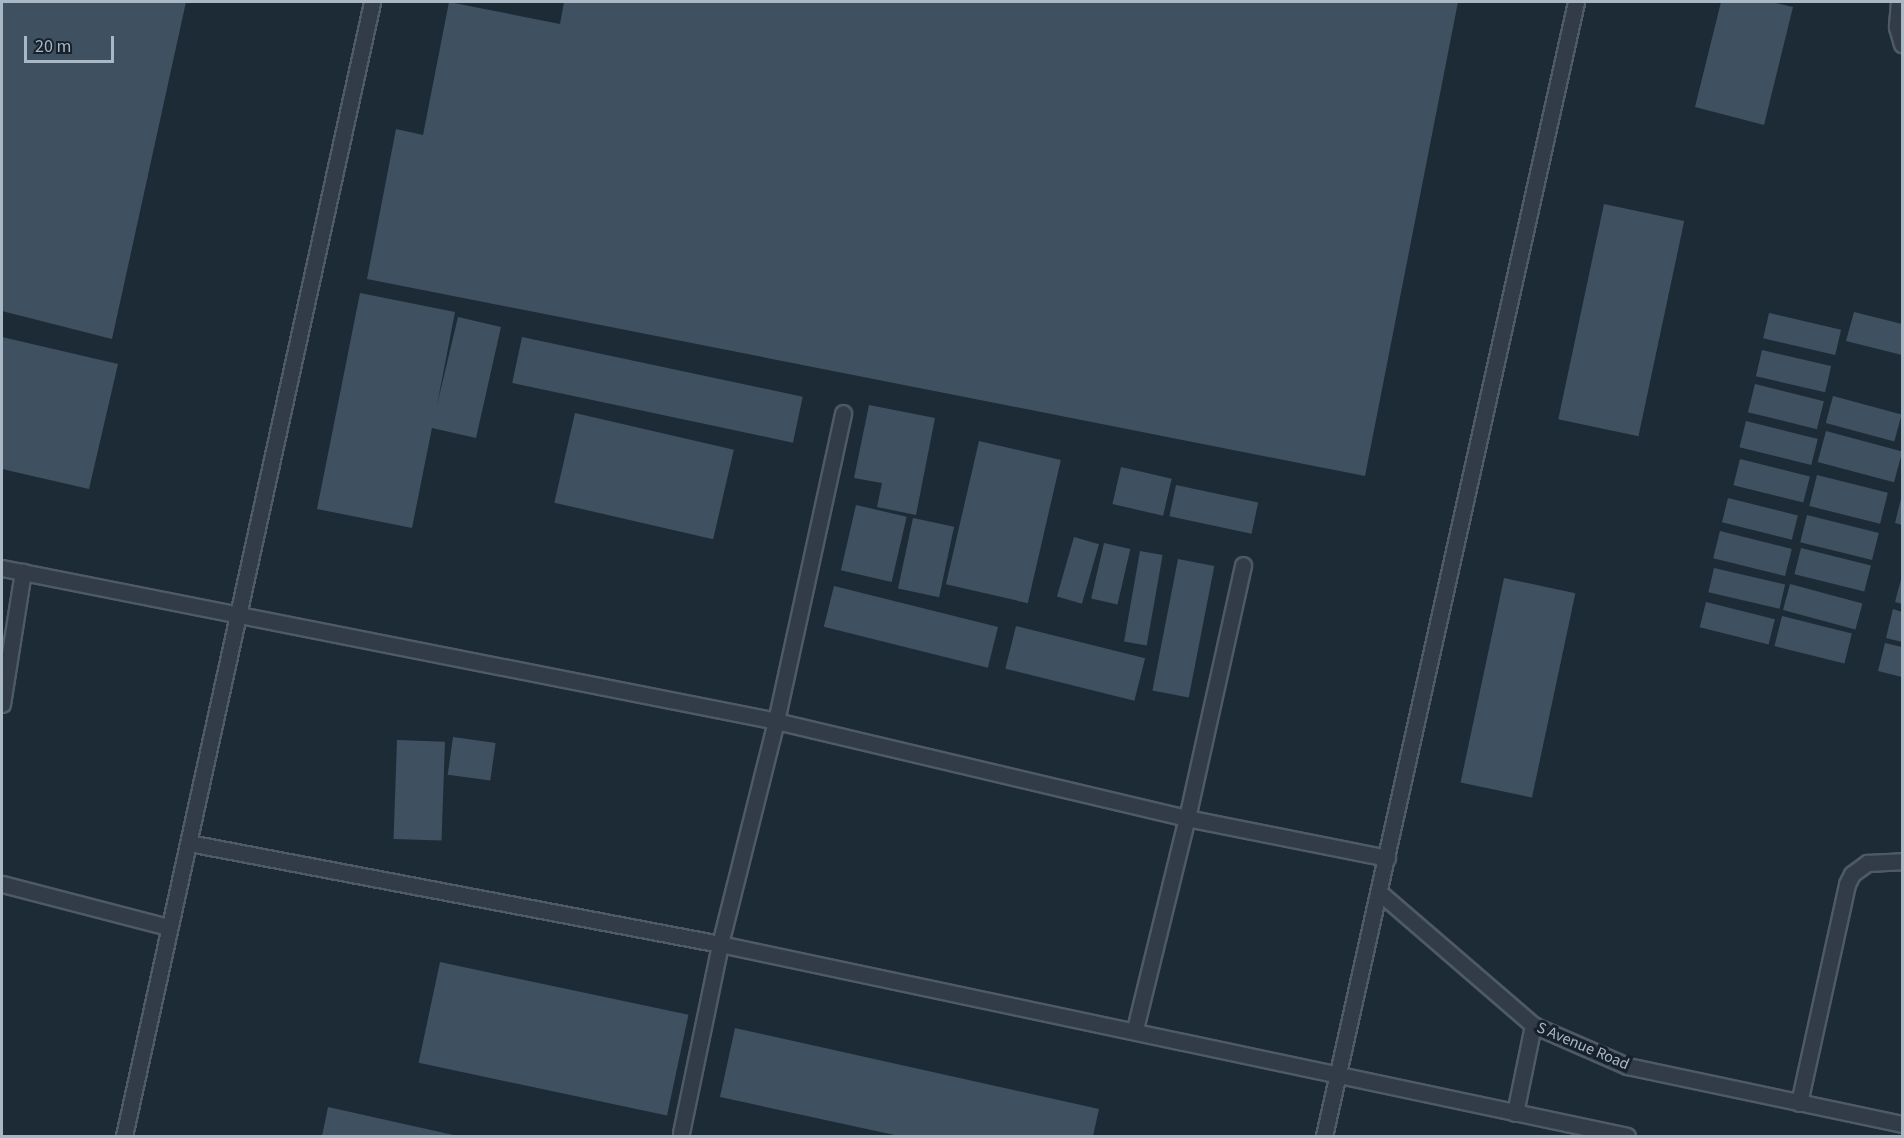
<!DOCTYPE html>
<style>
body{margin:0}
#map{position:relative;width:1904px;height:1138px;overflow:hidden;background:#1d2b37;font-family:"Source Sans 3",sans-serif}
div>[style]{position:absolute}
.building>*{inset:0;background:#3f5060;transform-origin:0 0}
.roads{filter:drop-shadow(2px 0 #4e5a66) drop-shadow(-2px 0 #4e5a66) drop-shadow(0 2px #4e5a66) drop-shadow(0 -2px #4e5a66)}
.lane>*{height:15px;margin:-7.5px;padding:0 7.5px;transform-origin:7.5px;border-radius:7.5px;background:#313c48}
span{translate:-50% -50%;white-space:nowrap;text-align:center;line-height:1.15;-webkit-text-stroke:6px #16212c;paint-order:stroke}
.street-label{font-size:16px;color:#aab7c5}
.frame{position:absolute;inset:0;border:3px solid #aab7c5;pointer-events:none}
.scale{position:absolute;left:24px;top:36px;width:90px;height:27px;box-sizing:border-box;border:3px solid #aab7c5;border-top:0;padding-left:8px;font-size:18px;line-height:21px;white-space:nowrap;color:#aab7c5;-webkit-text-stroke:4px #16212c;paint-order:stroke}
</style>
<div id="map">
<div class="building">
<div style="clip-path:polygon(2px 2px,186px 2px,112px 339px,2px 311px)"></div>
<div style="clip-path:polygon(449px 2px,560px 24px,564px 2px,1458px 2px,1365px 476px,367px 279px,396px 129px,423px 135px)"></div>
<div style="clip-path:polygon(1721px 2px,1771px 2px,1793px 7px,1764px 125px,1695px 107px)"></div>
<div style="left:1604px;top:204px;width:82px;height:220px;rotate:12deg"></div>
<div style="clip-path:polygon(360px 293px,455px 312px,437px 405px,458px 317px,501px 327px,476px 438px,432px 428px,412px 528px,317px 509px)"></div>
<div style="clip-path:polygon(1854px 312px,1902px 324px,1902px 355px,1846px 341px)"></div>
<div style="left:1769px;top:313px;width:74px;height:26px;rotate:13deg"></div>
<div style="clip-path:polygon(2px 337px,118px 364px,89px 489px,2px 469px)"></div>
<div style="left:522px;top:337px;width:287px;height:47px;rotate:12deg"></div>
<div style="left:1762px;top:350px;width:71px;height:27px;rotate:13deg"></div>
<div style="left:1755px;top:384px;width:71px;height:29px;rotate:14deg"></div>
<div style="left:1833px;top:396px;width:71px;height:28px;rotate:15deg"></div>
<div style="clip-path:polygon(869px 405px,935px 418px,916px 515px,877px 507px,882px 483px,854px 478px)"></div>
<div style="left:575px;top:413px;width:163px;height:92px;rotate:13deg"></div>
<div style="left:1746px;top:421px;width:74px;height:27px;rotate:14deg"></div>
<div style="left:1826px;top:431px;width:79px;height:32px;rotate:15deg"></div>
<div style="left:979px;top:441px;width:84px;height:147px;rotate:13deg"></div>
<div style="left:1740px;top:459px;width:72px;height:27px;rotate:14deg"></div>
<div style="left:1121px;top:467px;width:52px;height:38px;rotate:13deg"></div>
<div style="left:1817px;top:475px;width:73px;height:32px;rotate:14deg"></div>
<div style="left:1176px;top:485px;width:84px;height:32px;rotate:12deg"></div>
<div style="clip-path:polygon(1902px 495px,1902px 525px,1895px 523px)"></div>
<div style="left:1728px;top:498px;width:72px;height:25px;rotate:14deg"></div>
<div style="left:856px;top:505px;width:52px;height:67px;rotate:13deg"></div>
<div style="left:1807px;top:515px;width:74px;height:28px;rotate:14deg"></div>
<div style="left:913px;top:518px;width:42px;height:72px;rotate:12deg"></div>
<div style="left:1720px;top:531px;width:74px;height:28px;rotate:14deg"></div>
<div style="left:1074px;top:537px;width:26px;height:62px;rotate:16deg"></div>
<div style="left:1104px;top:543px;width:27px;height:57px;rotate:13deg"></div>
<div style="left:1801px;top:548px;width:72px;height:27px;rotate:14deg"></div>
<div style="left:1140px;top:551px;width:23px;height:92px;rotate:10deg"></div>
<div style="left:1178px;top:559px;width:37px;height:134px;rotate:11deg"></div>
<div style="left:1714px;top:568px;width:73px;height:25px;rotate:13deg"></div>
<div style="clip-path:polygon(1902px 576px,1902px 604px,1895px 602px)"></div>
<div style="left:1504px;top:578px;width:73px;height:209px;rotate:12deg"></div>
<div style="left:1790px;top:584px;width:75px;height:27px;rotate:15deg"></div>
<div style="left:834px;top:586px;width:169px;height:42px;rotate:14deg"></div>
<div style="left:1706px;top:602px;width:71px;height:26px;rotate:14deg"></div>
<div style="clip-path:polygon(1893px 609px,1902px 612px,1902px 642px,1886px 638px)"></div>
<div style="left:1782px;top:616px;width:72px;height:31px;rotate:14deg"></div>
<div style="left:1016px;top:626px;width:133px;height:44px;rotate:14deg"></div>
<div style="clip-path:polygon(1885px 643px,1902px 647px,1902px 677px,1878px 671px)"></div>
<div style="left:453px;top:737px;width:43px;height:38px;rotate:8deg"></div>
<div style="left:397px;top:740px;width:48px;height:99px;rotate:2deg"></div>
<div style="left:440px;top:962px;width:254px;height:103px;rotate:12deg"></div>
<div style="clip-path:polygon(735px 1028px,1099px 1109px,1093px 1136px,899px 1136px,720px 1097px)"></div>
<div style="clip-path:polygon(328px 1107px,458px 1136px,322px 1136px)"></div>
</div>
<div class="roads">
<div class="lane">
<div style="left:1899px;top:2px;width:25px;rotate:95deg"></div>
<div style="left:1897px;top:27px;width:18px;rotate:74deg"></div>
<div style="left:2px;top:568px;width:789px;rotate:11.18deg"></div>
<div style="left:776px;top:721px;width:422px;rotate:13.3deg"></div>
<div style="left:1187px;top:818px;width:204px;rotate:11.3deg"></div>
<div style="left:2px;top:704px;width:134px;rotate:-81deg"></div>
<div style="left:189px;top:843px;width:541px;rotate:10.77deg"></div>
<div style="left:720px;top:944px;width:927px;rotate:11.95deg"></div>
<div style="left:2px;top:884px;width:171px;rotate:14.5deg"></div>
<div style="left:1379px;top:892px;width:203px;rotate:40.8deg"></div>
<div style="left:1533px;top:1025px;width:103px;rotate:23.6deg"></div>
<div style="left:1627px;top:1066px;width:281px;rotate:11.9deg"></div>
<div style="left:1135px;top:1029px;width:217px;rotate:-76.2deg"></div>
<div style="left:1187px;top:818px;width:259px;rotate:-77.5deg"></div>
<div style="left:1799px;top:1103px;width:224px;rotate:-77.6deg"></div>
<div style="left:1847px;top:884px;width:11px;rotate:-63deg"></div>
<div style="left:1852px;top:874px;width:19px;rotate:-36deg"></div>
<div style="left:1867px;top:863px;width:35px;rotate:-3deg"></div>
<div style="left:1515px;top:1113px;width:90px;rotate:-78.4deg"></div>
<div style="left:681px;top:1133px;width:193px;rotate:-78.3deg"></div>
<div style="left:720px;top:944px;width:230px;rotate:-75.9deg"></div>
<div style="left:776px;top:721px;width:315px;rotate:-77.7deg"></div>
<div style="left:124px;top:1136px;width:1161px;rotate:-77.66deg"></div>
<div style="left:1324px;top:1136px;width:1162px;rotate:-77.47deg"></div>
</div>
</div>
<div class="street-label">
<span style="left:1583px;top:1046px;rotate:23deg">S Avenue Road</span>
</div>
<div class="frame"></div>
<div class="scale">20 m</div>
</div>
